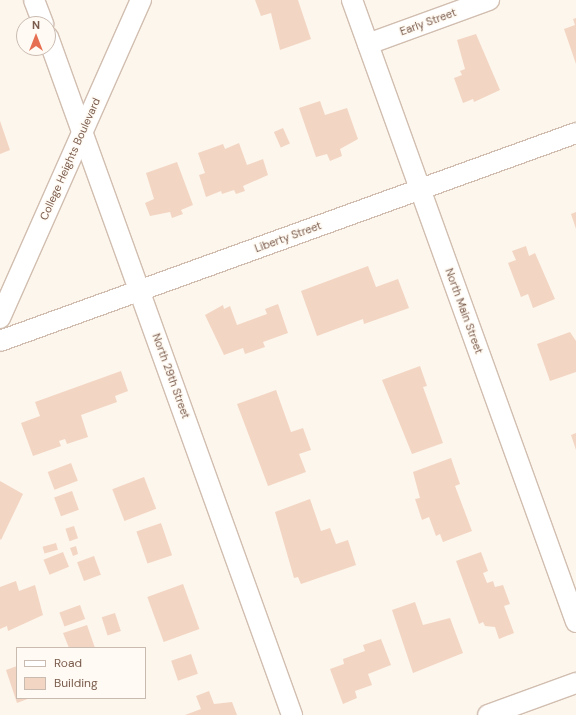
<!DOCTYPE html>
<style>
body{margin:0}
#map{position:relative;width:576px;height:715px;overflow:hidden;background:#fdf6ec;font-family:"DM Sans",sans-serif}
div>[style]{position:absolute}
.building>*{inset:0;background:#f3d5c3;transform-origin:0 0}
.roads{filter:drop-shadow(1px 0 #d1beb0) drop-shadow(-1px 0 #d1beb0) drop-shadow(0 1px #d1beb0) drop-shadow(0 -1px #d1beb0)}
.minor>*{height:20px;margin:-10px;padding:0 10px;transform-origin:10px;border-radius:10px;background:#fff}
span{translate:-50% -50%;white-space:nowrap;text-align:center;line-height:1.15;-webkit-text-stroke:3px #fffaf3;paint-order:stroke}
.street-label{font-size:11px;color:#7a5c4d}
.legend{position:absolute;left:16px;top:647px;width:130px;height:52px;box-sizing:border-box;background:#fffaf3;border:1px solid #cabbb1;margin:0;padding:5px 7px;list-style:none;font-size:12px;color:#7a5c4d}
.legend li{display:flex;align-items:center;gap:8px;height:20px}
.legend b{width:20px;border:1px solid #cabbb1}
.north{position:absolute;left:16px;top:16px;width:40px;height:40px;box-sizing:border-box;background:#fffaf3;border:1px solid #cabbb1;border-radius:50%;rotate:0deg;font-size:11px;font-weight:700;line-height:16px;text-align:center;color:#7a5c4d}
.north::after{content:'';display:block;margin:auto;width:14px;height:18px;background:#e76f51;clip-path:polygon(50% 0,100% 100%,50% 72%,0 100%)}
</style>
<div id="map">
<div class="building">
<div style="clip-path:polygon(255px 0,298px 0,311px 39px,280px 50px,271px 13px,261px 16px)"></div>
<div style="clip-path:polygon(576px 18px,576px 64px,564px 29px,575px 25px,573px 19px)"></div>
<div style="clip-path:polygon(476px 34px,500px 90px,474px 102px,473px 99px,463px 103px,454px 78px,462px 75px,460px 71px,465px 69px,457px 40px)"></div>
<div style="clip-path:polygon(320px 101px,325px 115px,347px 108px,358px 139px,340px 149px,342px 156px,330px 161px,327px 154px,316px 157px,299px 108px)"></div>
<div style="clip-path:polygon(0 121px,10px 150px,0 154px)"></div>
<div style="left:283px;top:128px;width:17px;height:10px;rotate:66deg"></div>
<div style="clip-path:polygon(239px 143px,247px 165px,263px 159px,268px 175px,243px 186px,245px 191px,236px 194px,234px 190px,222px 194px,221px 191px,206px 197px,199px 175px,205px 173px,198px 153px,223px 144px,225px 149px)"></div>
<div style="clip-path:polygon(177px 162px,193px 205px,181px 210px,183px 214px,172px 218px,170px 212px,150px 216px,145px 203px,154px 199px,146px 173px)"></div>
<div style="clip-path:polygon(576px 212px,576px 229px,571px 214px)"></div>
<div style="clip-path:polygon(526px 246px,529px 256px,535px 253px,555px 299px,533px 308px,528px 294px,521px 297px,508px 263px,516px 260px,512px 251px)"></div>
<div style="clip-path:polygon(368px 266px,376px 287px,398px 279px,409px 308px,364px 324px,363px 319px,317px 336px,301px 291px)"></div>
<div style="clip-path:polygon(278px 304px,288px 333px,263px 342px,265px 347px,245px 354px,243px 348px,224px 355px,205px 315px,223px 305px,224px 309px,230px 306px,237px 325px,267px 314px,265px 309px)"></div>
<div style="clip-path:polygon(570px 332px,576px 341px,576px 372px,550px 381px,537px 344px)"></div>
<div style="clip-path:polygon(420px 366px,427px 386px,423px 387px,443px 443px,412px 454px,382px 380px)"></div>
<div style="clip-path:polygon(121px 371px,128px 391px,115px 396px,117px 402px,81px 415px,88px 437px,67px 444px,65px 439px,59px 441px,61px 446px,33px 456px,21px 423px,40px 416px,35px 402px)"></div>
<div style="clip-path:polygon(276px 390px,291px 432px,303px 428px,311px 450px,299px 454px,306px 472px,268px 486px,237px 404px)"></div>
<div style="clip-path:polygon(576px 433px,576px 450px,571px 435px)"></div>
<div style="clip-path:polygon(451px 458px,460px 484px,455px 486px,472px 531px,443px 542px,440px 534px,436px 536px,429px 517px,422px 520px,415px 499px,420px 498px,413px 472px)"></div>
<div style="left:71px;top:463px;width:19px;height:25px;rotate:69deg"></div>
<div style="left:144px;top:477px;width:34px;height:34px;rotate:69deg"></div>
<div style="clip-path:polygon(0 481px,23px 494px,1px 540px,0 539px)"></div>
<div style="left:72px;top:491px;width:20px;height:19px;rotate:70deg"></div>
<div style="clip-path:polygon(310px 499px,321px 531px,330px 528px,336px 544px,348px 540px,356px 565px,301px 584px,298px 577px,294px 578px,275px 512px)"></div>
<div style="left:161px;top:523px;width:34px;height:26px;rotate:71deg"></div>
<div style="left:74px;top:526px;width:13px;height:9px;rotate:72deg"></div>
<div style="left:56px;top:543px;width:7px;height:14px;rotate:74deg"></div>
<div style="clip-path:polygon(76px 546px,78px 554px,73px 556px,70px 548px)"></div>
<div style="left:63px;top:552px;width:16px;height:21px;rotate:68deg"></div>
<div style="clip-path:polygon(481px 552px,488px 571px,483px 573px,487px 583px,493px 581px,495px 587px,503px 585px,510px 604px,504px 606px,514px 633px,499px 639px,495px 627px,485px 626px,483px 622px,479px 624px,456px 561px)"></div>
<div style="left:94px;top:556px;width:20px;height:18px;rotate:70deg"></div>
<div style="clip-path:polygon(16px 581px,19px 591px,35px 585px,43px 615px,8px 631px,7px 626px,0 629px,0 587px)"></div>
<div style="left:183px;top:584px;width:48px;height:38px;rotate:70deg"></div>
<div style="clip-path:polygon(415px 602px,423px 625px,450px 618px,463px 653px,413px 673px,392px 610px)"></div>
<div style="left:80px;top:605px;width:15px;height:22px;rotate:70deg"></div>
<div style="left:115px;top:613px;width:19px;height:14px;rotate:72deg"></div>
<div style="clip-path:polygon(87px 625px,95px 648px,69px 648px,63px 633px)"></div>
<div style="clip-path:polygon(381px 639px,391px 665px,368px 674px,372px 685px,355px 691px,357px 698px,343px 704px,330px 669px,344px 664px,343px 659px,365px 651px,363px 645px)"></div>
<div style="left:191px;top:654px;width:21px;height:21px;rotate:71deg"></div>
<div style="clip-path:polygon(17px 666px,17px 698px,30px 698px,17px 703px,6px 670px)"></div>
<div style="clip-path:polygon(209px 691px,214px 704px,232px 702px,237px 715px,185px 715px,201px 709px,196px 696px)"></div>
</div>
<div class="roads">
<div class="minor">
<div style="left:34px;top:0;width:26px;rotate:69deg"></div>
<div style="left:352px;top:0;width:661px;rotate:70.19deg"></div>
<div style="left:48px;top:37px;width:721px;rotate:70.21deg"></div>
<div style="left:368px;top:44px;width:129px;rotate:-20deg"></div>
<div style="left:0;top:318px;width:348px;rotate:-66.1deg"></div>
<div style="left:0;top:341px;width:612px;rotate:-19.86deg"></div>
<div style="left:488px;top:715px;width:94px;rotate:-20deg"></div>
</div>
</div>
<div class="street-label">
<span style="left:428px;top:22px;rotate:-20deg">Early Street</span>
<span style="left:70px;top:159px;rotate:-66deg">College Heights Boulevard</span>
<span style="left:288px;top:237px;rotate:-20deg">Liberty Street</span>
<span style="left:464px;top:311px;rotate:70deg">North Main Street</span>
<span style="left:171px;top:376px;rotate:70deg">North 29th Street</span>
</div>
<ul class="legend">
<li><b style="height:5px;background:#fff"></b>Road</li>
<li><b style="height:11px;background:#f3d5c3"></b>Building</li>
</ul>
<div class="north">N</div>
</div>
